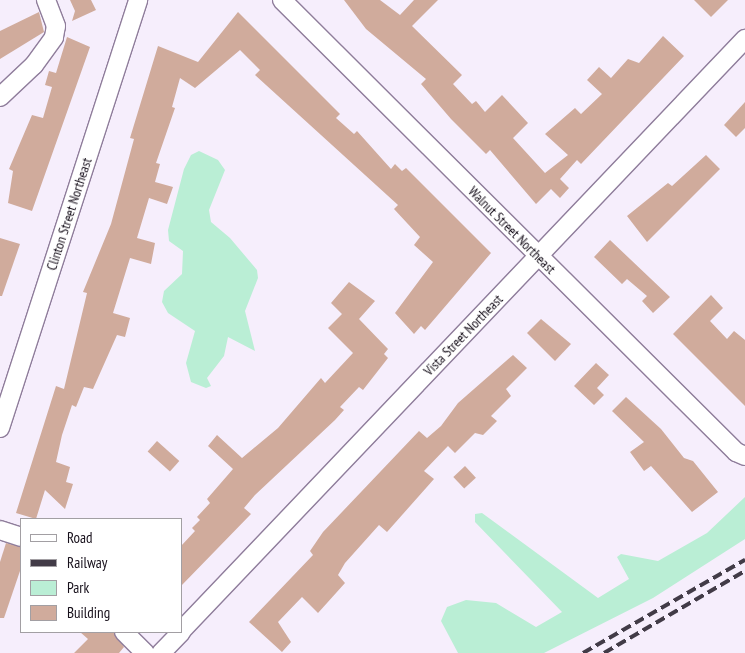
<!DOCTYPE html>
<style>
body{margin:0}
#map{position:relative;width:745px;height:653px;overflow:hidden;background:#f6eefc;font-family:"PT Sans Narrow",sans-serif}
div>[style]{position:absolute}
.green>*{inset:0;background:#baeed5}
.building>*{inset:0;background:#d0ab9c;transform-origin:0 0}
.roads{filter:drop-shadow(1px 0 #8f7d9b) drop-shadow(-1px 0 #8f7d9b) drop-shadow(0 1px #8f7d9b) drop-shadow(0 -1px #8f7d9b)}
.minor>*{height:18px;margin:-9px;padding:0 9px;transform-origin:9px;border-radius:9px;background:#fff}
.rail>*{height:4px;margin-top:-2px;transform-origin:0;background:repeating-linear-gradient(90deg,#423b47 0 10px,transparent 0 15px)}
span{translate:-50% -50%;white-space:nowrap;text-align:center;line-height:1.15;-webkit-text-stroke:4px #fff;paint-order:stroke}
.street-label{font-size:14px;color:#160f1a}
.legend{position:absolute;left:20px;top:518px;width:162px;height:115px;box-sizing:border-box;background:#fff;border:1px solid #a29fa3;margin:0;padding:6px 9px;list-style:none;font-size:15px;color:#160f1a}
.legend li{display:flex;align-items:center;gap:10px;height:25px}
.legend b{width:25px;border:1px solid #a29fa3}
</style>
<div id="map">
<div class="green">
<div style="clip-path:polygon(199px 151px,218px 160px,225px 170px,209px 210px,211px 222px,230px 238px,257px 270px,258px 278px,245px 311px,255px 351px,228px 337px,224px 356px,207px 378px,211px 386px,206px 388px,191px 382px,186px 363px,195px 331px,168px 313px,162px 302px,164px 291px,182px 274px,183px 251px,169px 241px,168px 230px,184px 169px,191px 155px)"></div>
<div style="clip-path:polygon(745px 497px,745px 539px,653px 598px,544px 653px,458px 653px,441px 621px,447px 607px,466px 600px,496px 603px,536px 627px,562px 612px,475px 522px,475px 514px,482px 513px,598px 598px,629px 579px,617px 557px,621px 554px,658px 561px,707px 533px)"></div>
</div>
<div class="building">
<div style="clip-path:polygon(70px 0,91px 0,96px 10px,72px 21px,75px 11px)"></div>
<div style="clip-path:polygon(344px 0,380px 0,400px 15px,414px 0,438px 0,412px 26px,462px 75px,453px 84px,472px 104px,476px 101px,485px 112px,502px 95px,528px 123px,513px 138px,545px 173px,568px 155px,545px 134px,575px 108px,581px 114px,602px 94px,587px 80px,599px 67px,611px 78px,628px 59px,639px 63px,663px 36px,684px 56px,581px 164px,577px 160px,560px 179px,569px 188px,560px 198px,551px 189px,536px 204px,490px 150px,486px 154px,451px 119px,421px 84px,426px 79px,366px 29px)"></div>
<div style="clip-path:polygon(694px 0,728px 0,711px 17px)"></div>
<div style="clip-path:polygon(39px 12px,44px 32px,0 59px,0 31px)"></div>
<div style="clip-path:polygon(238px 12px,340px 114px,336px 118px,354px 134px,357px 131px,391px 169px,395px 164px,402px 171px,406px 168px,491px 253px,425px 330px,421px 326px,414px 334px,395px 313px,433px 262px,414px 245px,420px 237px,394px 209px,398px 205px,255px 75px,260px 70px,240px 50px,195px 88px,180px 78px,172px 107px,175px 108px,156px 163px,160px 164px,155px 182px,173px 187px,167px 204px,149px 198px,137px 238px,155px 243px,151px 264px,130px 258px,113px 313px,130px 318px,125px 337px,117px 335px,93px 389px,84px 387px,76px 407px,72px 405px,62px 435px,56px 462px,70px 467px,66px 482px,73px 484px,65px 509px,45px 490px,36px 519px,16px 513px,56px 386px,64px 389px,87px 293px,83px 292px,111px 224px,134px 139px,130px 138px,158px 46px,198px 62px)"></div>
<div style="clip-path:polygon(67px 37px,90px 47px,32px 211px,8px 203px,13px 171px,9px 169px,32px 115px,43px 118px,52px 87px,45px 85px,49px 71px,56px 73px)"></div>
<div style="clip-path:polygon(745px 102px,745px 128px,736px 137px,724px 125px)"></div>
<div style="clip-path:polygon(706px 155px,720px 169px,647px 242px,627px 216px,668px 183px,672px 186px)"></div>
<div style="clip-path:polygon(0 238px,20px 244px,2px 296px,0 296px)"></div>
<div style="clip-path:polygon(610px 240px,670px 297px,653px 313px,642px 301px,647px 296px,627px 279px,622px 284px,594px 257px)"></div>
<div style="clip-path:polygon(349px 282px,375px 301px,359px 319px,388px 349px,384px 354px,388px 358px,363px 390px,359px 387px,340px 407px,344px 410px,335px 420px,255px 495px,244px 508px,251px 514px,181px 586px,181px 546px,195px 531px,192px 528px,200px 520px,197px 517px,210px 503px,207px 499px,233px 469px,208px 446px,217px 435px,242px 458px,278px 428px,321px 378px,325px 383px,353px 353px,328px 328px,342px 314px,331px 303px)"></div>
<div style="clip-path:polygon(711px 295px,723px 308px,710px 321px,727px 339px,734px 331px,745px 340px,745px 406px,673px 334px)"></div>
<div style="clip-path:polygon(541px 319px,571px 344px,555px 361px,527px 333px)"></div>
<div style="clip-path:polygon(513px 355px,527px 368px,506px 389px,511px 396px,491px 416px,497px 421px,483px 435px,475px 433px,455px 453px,448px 446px,424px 471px,434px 479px,387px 532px,379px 525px,345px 563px,338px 575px,345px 583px,318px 613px,302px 597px,278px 622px,291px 642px,282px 652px,249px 622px,313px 555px,310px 551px,323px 532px,419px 431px,427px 438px,441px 426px,458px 403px)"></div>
<div style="clip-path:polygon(596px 363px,609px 375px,597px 388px,604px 395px,594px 405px,574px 386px)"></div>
<div style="clip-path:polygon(626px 397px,661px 429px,684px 458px,693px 461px,718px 492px,692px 512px,651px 466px,644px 471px,630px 452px,644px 442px,612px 411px)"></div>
<div style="left:157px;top:441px;width:30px;height:14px;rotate:42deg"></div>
<div style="left:465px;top:466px;width:16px;height:16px;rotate:47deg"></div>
<div style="clip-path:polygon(6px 543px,21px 547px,21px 568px,4px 618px,0 618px,0 562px)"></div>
<div style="clip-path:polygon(80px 632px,114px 632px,124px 647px,119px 653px,74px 653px,88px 639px)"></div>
</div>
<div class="roads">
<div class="minor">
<div style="left:282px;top:0;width:641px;rotate:44.87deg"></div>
<div style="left:736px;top:452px;width:10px;rotate:24deg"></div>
<div style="left:0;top:97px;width:47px;rotate:-43.3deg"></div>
<div style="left:34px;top:65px;width:34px;rotate:-54deg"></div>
<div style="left:54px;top:37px;width:11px;rotate:-80deg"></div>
<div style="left:56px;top:26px;width:28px;rotate:-111deg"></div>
<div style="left:0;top:428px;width:450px;rotate:-72.1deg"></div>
<div style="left:0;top:530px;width:22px;rotate:18deg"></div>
<div style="left:181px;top:631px;width:818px;rotate:-46.39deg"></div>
<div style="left:124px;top:632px;width:30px;rotate:45deg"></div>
<div style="left:161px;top:653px;width:29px;rotate:-46deg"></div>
</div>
</div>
<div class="rail">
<div style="left:583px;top:653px;width:187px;rotate:-29.9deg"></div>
<div style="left:604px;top:653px;width:163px;rotate:-30.2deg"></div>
</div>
<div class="street-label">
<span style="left:69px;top:214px;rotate:-72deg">Clinton Street Northeast</span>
<span style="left:512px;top:230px;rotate:45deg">Walnut Street Northeast</span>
<span style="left:463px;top:335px;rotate:-46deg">Vista Street Northeast</span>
</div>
<ul class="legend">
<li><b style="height:6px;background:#fff"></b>Road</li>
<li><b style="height:6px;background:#423b47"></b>Railway</li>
<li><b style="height:14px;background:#baeed5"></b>Park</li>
<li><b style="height:14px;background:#d0ab9c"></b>Building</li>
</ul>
</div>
